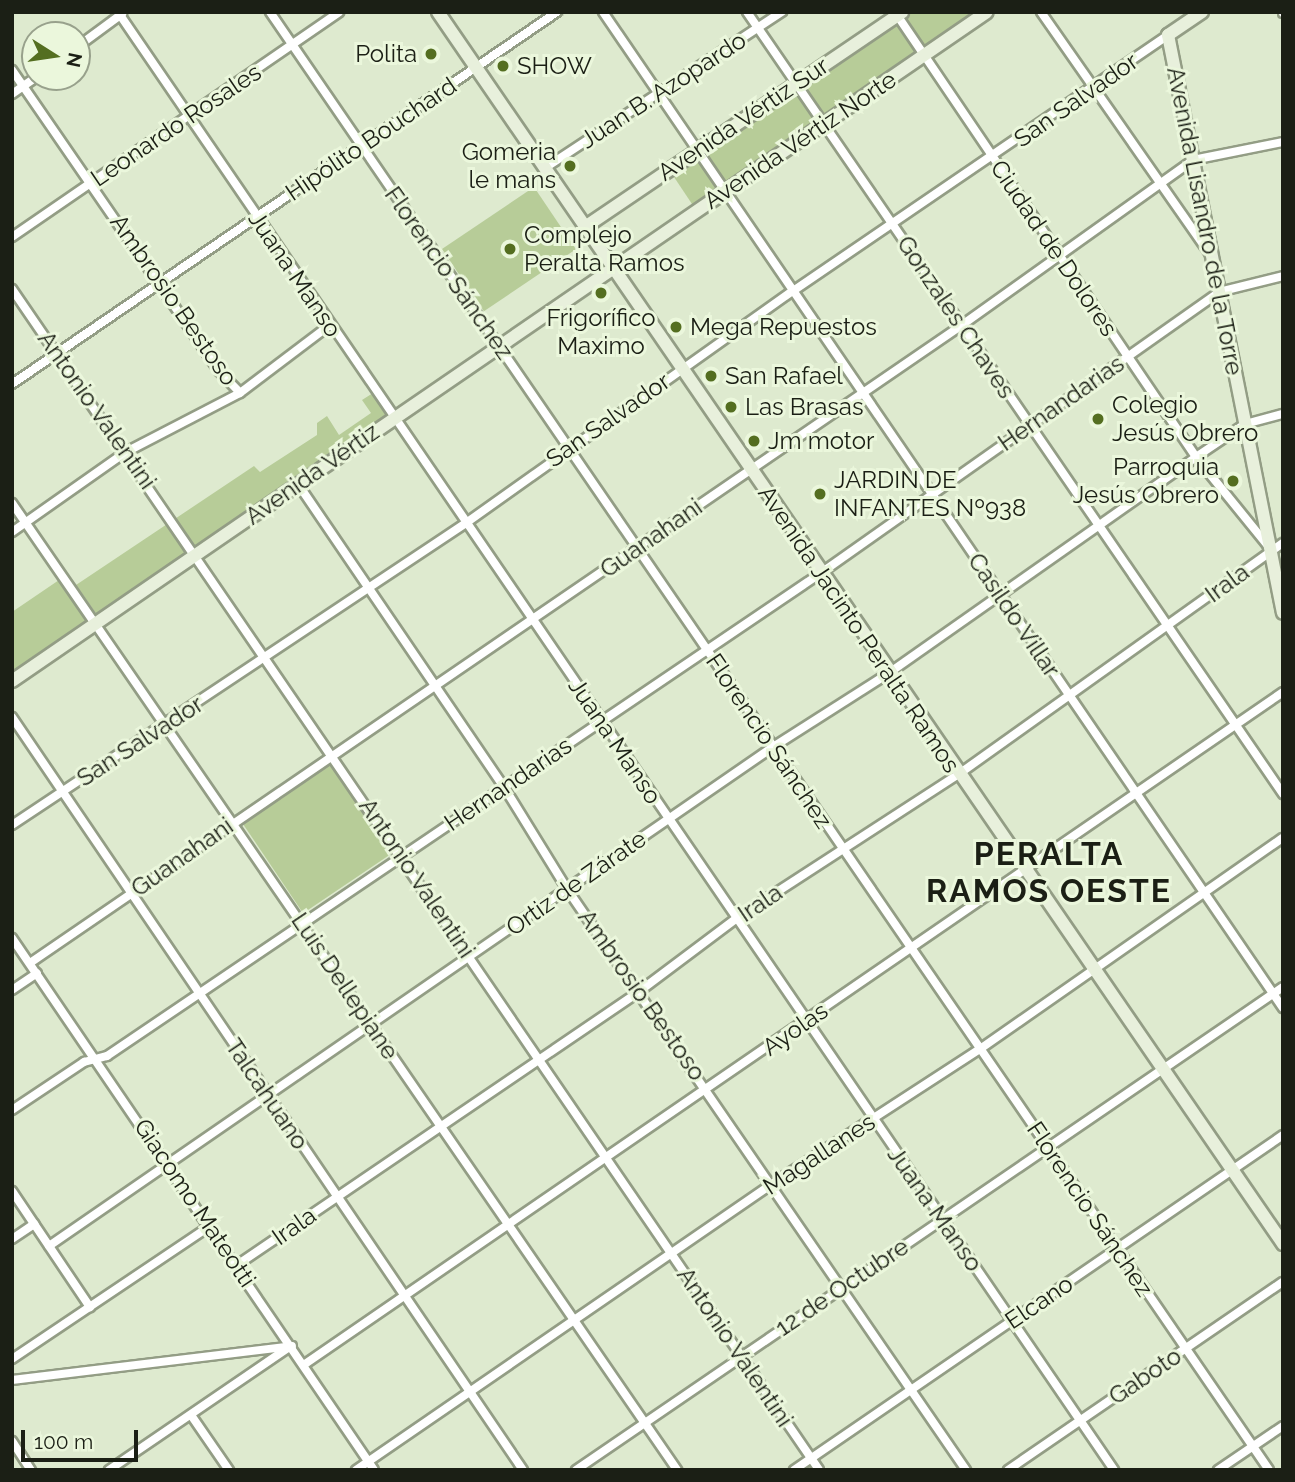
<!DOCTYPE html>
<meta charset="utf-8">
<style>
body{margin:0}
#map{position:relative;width:1295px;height:1482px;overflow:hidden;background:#deeacf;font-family:Raleway,sans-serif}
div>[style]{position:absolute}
.green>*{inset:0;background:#b7cc98;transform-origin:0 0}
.roads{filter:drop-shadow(2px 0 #939d85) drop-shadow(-2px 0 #939d85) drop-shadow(0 2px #939d85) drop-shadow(0 -2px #939d85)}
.street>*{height:8px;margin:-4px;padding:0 4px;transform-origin:4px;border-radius:4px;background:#fff}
.secondary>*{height:12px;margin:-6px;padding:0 6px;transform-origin:6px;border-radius:6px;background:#e8f0dc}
.dots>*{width:19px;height:19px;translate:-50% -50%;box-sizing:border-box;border:4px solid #ebf7dc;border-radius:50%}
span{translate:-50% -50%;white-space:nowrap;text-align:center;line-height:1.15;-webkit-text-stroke:6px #ebf7dc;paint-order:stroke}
.poi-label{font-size:24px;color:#1b1f15}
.right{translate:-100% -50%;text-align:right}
.left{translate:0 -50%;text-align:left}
.street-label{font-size:24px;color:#1b1f15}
.district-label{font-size:32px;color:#1b1f15;font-weight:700;letter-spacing:2px}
.frame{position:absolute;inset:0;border:14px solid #1b1f15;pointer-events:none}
.north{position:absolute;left:21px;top:21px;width:70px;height:70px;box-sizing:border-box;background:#ebf7dc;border:2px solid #98a18c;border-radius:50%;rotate:102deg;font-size:19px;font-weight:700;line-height:28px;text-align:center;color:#1b1f15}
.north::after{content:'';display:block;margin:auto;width:24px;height:32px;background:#546e20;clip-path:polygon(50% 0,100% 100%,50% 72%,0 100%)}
.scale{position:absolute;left:21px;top:1430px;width:117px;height:32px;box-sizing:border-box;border:4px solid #1b1f15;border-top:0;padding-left:9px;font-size:21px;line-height:24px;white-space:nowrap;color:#1b1f15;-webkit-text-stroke:5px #ebf7dc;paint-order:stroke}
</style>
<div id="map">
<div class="green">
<div style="clip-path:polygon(910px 12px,979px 12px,694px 207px,672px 174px)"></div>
<div style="left:534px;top:187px;width:75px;height:111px;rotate:56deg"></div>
<div style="clip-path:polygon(373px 393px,388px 416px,97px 615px,76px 585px,254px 466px,260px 472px,317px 435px,317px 423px,327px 416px,339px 435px,371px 413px,362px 400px)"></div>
<div style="clip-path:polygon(62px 578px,90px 620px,12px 673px,12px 612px)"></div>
<div style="left:332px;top:761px;width:110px;height:109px;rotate:56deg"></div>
</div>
<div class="roads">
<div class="street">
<div style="left:118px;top:12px;width:1766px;rotate:55.66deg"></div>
<div style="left:270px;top:12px;width:1767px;rotate:55.58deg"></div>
<div style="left:603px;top:12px;width:1206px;rotate:55.68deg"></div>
<div style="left:747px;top:12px;width:948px;rotate:55.57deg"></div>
<div style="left:895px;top:12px;width:537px;rotate:55.93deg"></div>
<div style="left:1196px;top:457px;width:114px;rotate:51deg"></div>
<div style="left:1041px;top:12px;width:295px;rotate:55.1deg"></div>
<div style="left:1283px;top:12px;width:1px;rotate:90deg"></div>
<div style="left:77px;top:47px;width:56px;rotate:-36.3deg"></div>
<div style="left:12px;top:70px;width:365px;rotate:55.5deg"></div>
<div style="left:219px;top:371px;width:30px;rotate:46deg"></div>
<div style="left:12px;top:94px;width:29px;rotate:-35deg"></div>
<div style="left:545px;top:168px;width:284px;rotate:-33.4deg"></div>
<div style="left:12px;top:237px;width:397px;rotate:-34.5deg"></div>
<div style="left:12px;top:289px;width:1430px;rotate:55.65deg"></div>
<div style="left:12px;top:384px;width:660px;rotate:-34.32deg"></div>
<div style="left:298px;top:484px;width:366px;rotate:55.8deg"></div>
<div style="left:504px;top:787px;width:120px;rotate:58.3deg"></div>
<div style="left:567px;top:889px;width:705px;rotate:55.52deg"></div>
<div style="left:12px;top:503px;width:1174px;rotate:55.48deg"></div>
<div style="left:12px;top:532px;width:139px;rotate:-35.1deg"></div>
<div style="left:126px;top:452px;width:128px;rotate:-27.4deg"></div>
<div style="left:240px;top:393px;width:113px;rotate:-37.1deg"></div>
<div style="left:12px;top:717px;width:910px;rotate:55.84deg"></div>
<div style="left:12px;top:825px;width:545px;rotate:-33.63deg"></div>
<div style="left:466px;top:523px;width:401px;rotate:-35.4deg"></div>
<div style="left:793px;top:291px;width:454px;rotate:-34.3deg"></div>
<div style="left:12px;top:938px;width:643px;rotate:55.77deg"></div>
<div style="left:30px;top:963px;width:1129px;rotate:-34.39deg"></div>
<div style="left:962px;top:325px;width:284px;rotate:-35.5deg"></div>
<div style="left:1193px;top:160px;width:92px;rotate:-11.3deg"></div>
<div style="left:12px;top:990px;width:30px;rotate:-34deg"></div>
<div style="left:12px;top:1110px;width:87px;rotate:-33.7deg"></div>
<div style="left:84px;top:1062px;width:24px;rotate:-15deg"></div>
<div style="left:107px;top:1056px;width:862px;rotate:-34.08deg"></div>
<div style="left:821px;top:573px;width:487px;rotate:-35.2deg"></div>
<div style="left:1219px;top:292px;width:66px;rotate:-14deg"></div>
<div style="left:12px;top:1191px;width:140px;rotate:56.1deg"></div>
<div style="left:12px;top:1239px;width:27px;rotate:-34deg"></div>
<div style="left:49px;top:1246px;width:879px;rotate:-34.58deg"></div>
<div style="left:773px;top:747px;width:138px;rotate:-32.5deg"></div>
<div style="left:889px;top:673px;width:375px;rotate:-35.1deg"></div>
<div style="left:1196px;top:457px;width:59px;rotate:-34deg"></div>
<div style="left:1245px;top:424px;width:39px;rotate:-15deg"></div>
<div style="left:237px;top:1265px;width:489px;rotate:-34.2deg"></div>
<div style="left:641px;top:990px;width:120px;rotate:-36.9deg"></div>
<div style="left:737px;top:918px;width:265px;rotate:-33deg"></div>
<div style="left:959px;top:774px;width:398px;rotate:-35.5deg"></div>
<div style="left:12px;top:1359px;width:239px;rotate:-33.9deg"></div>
<div style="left:305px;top:1364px;width:1187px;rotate:-34.49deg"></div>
<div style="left:12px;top:1380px;width:282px;rotate:-6.9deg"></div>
<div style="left:191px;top:1415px;width:67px;rotate:55.4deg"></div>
<div style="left:12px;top:1441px;width:35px;rotate:57deg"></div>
<div style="left:109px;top:1470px;width:218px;rotate:-34.3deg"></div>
<div style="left:356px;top:1470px;width:505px;rotate:-34.51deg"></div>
<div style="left:772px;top:1184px;width:248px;rotate:-33deg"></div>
<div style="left:980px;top:1049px;width:369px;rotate:-34.9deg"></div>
<div style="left:576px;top:1470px;width:856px;rotate:-34.34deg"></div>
<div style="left:794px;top:1470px;width:593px;rotate:-34.41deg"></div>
<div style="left:1008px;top:1470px;width:333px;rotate:-34.4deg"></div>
<div style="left:1218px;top:1470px;width:78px;rotate:-34.1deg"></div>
</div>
<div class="secondary">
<div style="left:438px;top:12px;width:1494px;rotate:55.55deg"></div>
<div style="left:1202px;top:12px;width:41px;rotate:145.9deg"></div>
<div style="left:1168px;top:35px;width:589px;rotate:78.75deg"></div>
<div style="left:585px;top:227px;width:383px;rotate:-34.1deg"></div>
<div style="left:12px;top:681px;width:1182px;rotate:-34.46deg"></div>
</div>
</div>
<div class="dots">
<div style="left:431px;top:54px;background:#546e20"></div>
<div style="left:503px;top:66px;background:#546e20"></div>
<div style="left:570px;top:166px;background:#546e20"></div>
<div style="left:510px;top:249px;background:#546e20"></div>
<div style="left:601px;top:293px;background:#546e20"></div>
<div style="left:676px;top:327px;background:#546e20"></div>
<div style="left:711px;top:376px;background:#546e20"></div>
<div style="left:731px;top:407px;background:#546e20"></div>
<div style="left:1098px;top:419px;background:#546e20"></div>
<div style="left:754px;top:441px;background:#546e20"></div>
<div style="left:1233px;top:481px;background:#546e20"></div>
<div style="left:820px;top:494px;background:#546e20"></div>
</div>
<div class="poi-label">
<span class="right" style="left:417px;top:54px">Polita</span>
<span class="left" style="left:517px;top:66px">SHOW</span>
<span class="right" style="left:556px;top:166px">Gomeria<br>le mans</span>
<span class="left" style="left:524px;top:249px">Complejo<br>Peralta Ramos</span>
<span style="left:601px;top:332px">Frigorífico<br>Maximo</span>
<span class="left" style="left:690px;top:327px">Mega Repuestos</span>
<span class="left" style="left:725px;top:376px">San Rafael</span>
<span class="left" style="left:1112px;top:419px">Colegio<br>Jesús Obrero</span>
<span class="left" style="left:745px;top:407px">Las Brasas</span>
<span class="left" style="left:768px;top:441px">Jm motor</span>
<span class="right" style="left:1219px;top:481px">Parroquia<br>Jesús Obrero</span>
<span class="left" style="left:834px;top:494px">JARDIN DE<br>INFANTES Nº938</span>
</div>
<div class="street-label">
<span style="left:663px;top:90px;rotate:-33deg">Juan B. Azopardo</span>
<span style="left:1076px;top:100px;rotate:-35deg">San Salvador</span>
<span style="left:743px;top:119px;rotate:-34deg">Avenida Vértiz Sur</span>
<span style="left:176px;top:125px;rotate:-34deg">Leonardo Rosales</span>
<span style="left:371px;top:139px;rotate:-34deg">Hipólito Bouchard</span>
<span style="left:800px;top:140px;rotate:-34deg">Avenida Vértiz Norte</span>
<span style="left:1205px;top:221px;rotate:79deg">Avenida Lisandro de la Torre</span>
<span style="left:1054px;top:248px;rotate:56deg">Ciudad de Dolores</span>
<span style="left:449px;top:273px;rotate:55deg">Florencio Sánchez</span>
<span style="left:295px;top:274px;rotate:56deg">Juana Manso</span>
<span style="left:174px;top:300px;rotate:55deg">Ambrosio Bestoso</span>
<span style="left:956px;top:317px;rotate:56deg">Gonzales Chaves</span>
<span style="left:1061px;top:403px;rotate:-35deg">Hernandarias</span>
<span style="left:97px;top:410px;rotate:55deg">Antonio Valentini</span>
<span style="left:608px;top:420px;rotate:-35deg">San Salvador</span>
<span style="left:312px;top:474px;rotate:-35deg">Avenida Vértiz</span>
<span style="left:651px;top:538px;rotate:-35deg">Guanahani</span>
<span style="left:1227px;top:583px;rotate:-36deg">Irala</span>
<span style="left:1014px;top:615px;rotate:56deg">Casildo Villar</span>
<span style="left:859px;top:629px;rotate:56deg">Avenida Jacinto Peralta Ramos</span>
<span style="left:140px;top:741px;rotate:-33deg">San Salvador</span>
<span style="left:615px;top:741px;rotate:56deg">Juana Manso</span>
<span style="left:769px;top:741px;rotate:56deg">Florencio Sánchez</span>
<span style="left:508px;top:784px;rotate:-34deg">Hernandarias</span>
<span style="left:182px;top:857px;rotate:-35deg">Guanahani</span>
<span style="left:417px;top:878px;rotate:56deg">Antonio Valentini</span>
<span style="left:576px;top:883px;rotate:-35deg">Ortiz de Zárate</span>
<span style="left:760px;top:903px;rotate:-34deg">Irala</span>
<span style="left:345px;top:986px;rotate:56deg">Luis Dellepiane</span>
<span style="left:642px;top:995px;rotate:55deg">Ambrosio Bestoso</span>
<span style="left:795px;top:1029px;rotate:-35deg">Ayolas</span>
<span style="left:267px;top:1094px;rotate:56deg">Talcahuano</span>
<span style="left:819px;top:1154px;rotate:-33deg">Magallanes</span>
<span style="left:195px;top:1203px;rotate:56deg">Giacomo Mateotti</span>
<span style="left:935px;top:1209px;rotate:55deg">Juana Manso</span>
<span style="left:1090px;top:1209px;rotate:56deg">Florencio Sánchez</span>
<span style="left:294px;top:1226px;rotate:-35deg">Irala</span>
<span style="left:842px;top:1287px;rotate:-34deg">12 de Octubre</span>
<span style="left:1039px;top:1302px;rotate:-34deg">Elcano</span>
<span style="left:735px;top:1347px;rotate:56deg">Antonio Valentini</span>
<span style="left:1145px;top:1376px;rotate:-34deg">Gaboto</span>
</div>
<div class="district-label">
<span style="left:1049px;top:873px">PERALTA<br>RAMOS OESTE</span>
</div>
<div class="frame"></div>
<div class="north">N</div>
<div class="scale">100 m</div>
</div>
